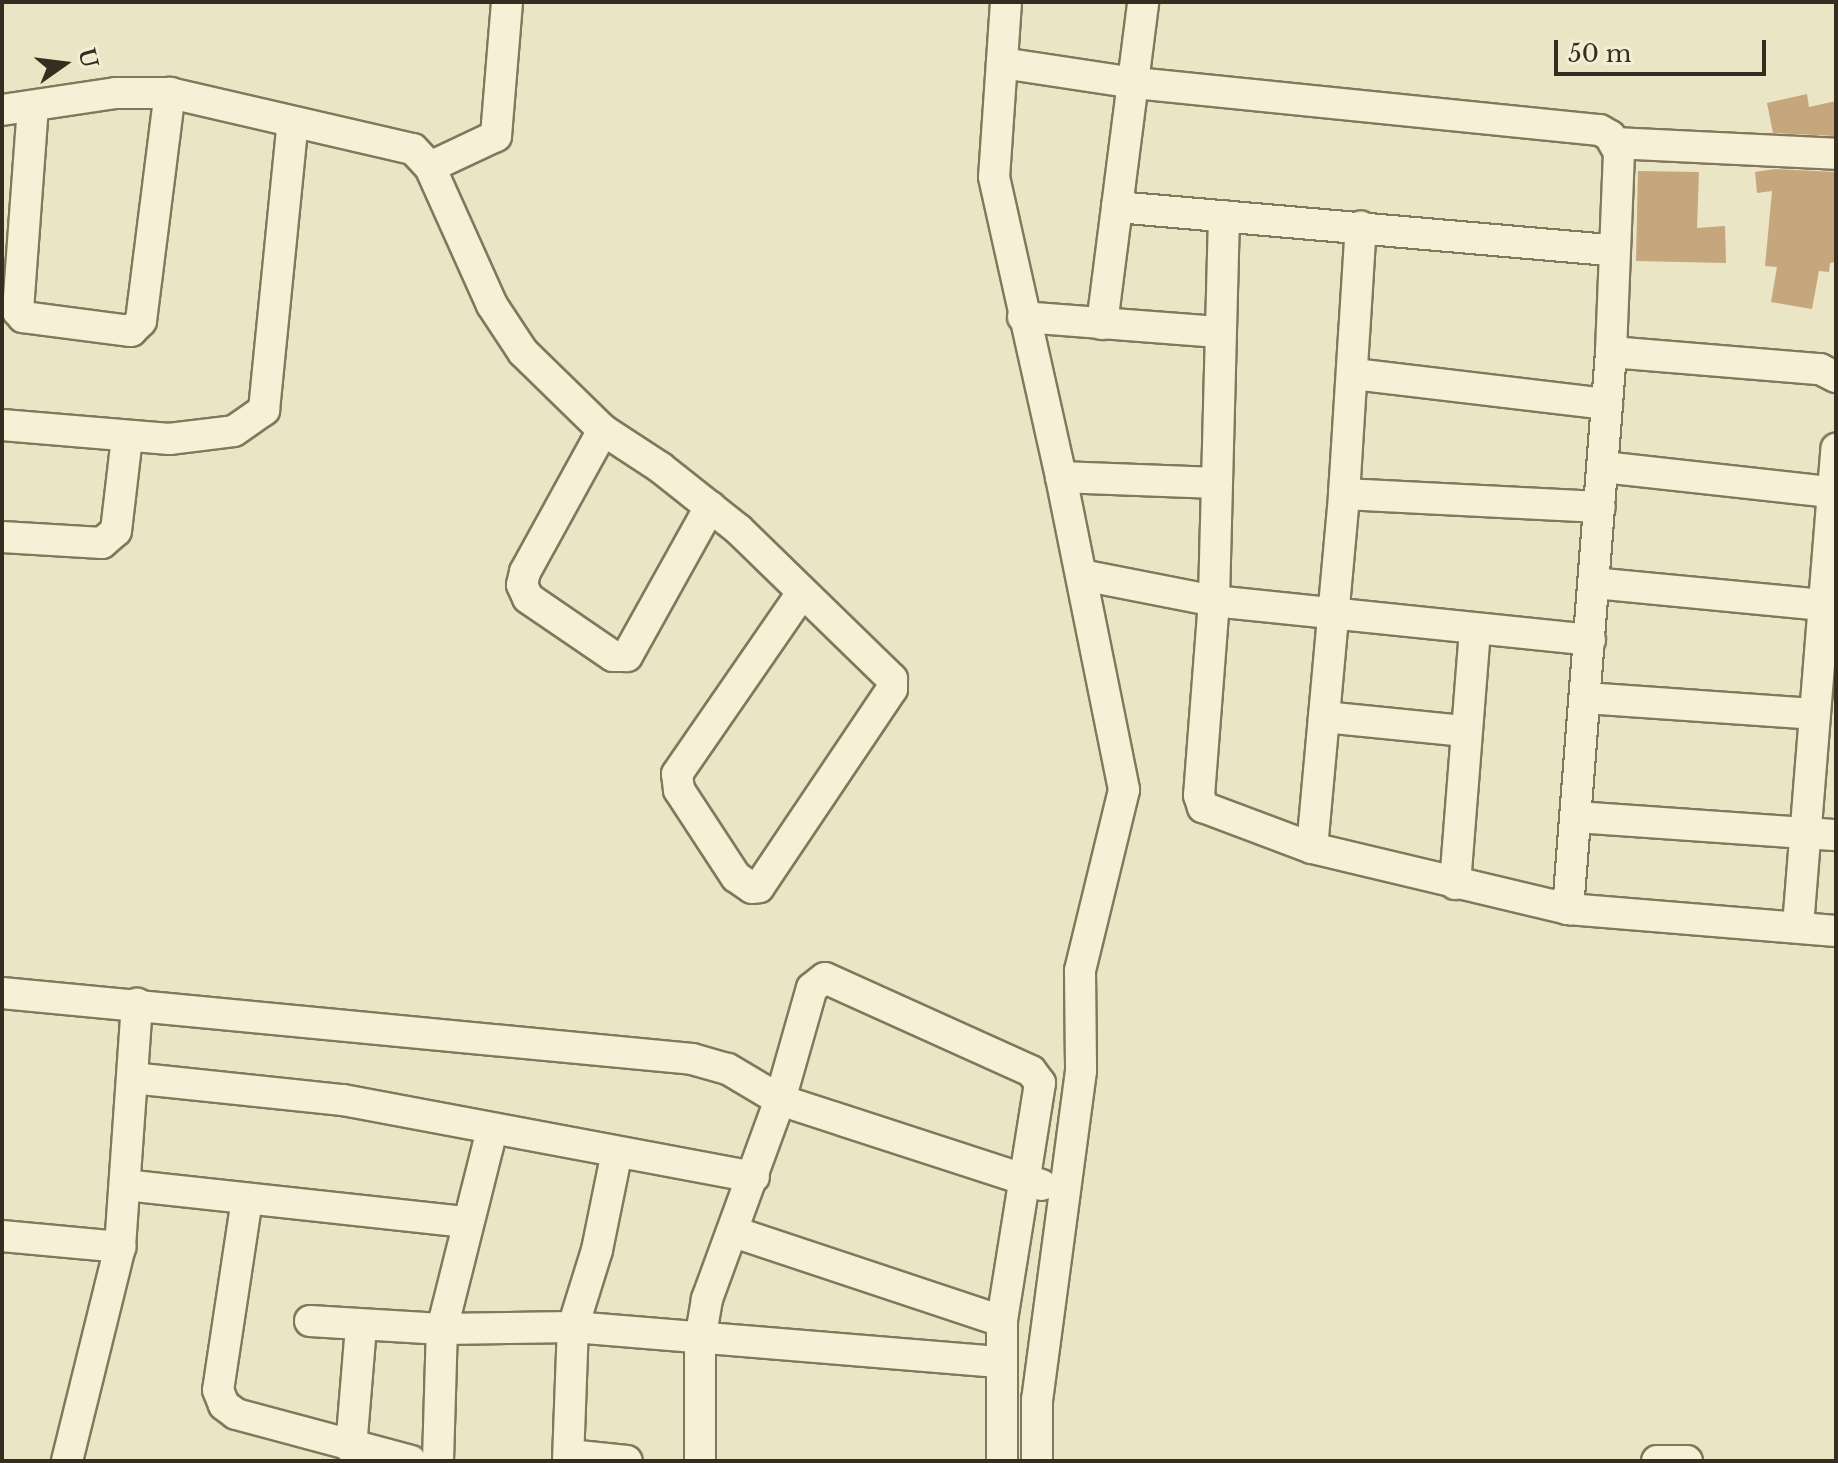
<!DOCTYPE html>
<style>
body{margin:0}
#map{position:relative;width:1838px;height:1463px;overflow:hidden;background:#eae5c4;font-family:"Libre Baskerville",serif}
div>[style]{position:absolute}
.building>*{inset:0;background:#c6a67d}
.roads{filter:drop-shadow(2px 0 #83775c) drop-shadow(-2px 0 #83775c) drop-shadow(0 2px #83775c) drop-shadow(0 -2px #83775c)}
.minor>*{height:30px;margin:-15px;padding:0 15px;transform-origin:15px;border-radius:15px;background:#f6f1d6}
span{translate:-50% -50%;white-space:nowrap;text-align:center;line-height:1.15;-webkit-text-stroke:6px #f2eed3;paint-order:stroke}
.frame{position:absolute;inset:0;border:4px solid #352d1f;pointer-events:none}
.north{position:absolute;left:24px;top:24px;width:80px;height:80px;-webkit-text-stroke:6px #f2eed3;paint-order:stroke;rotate:76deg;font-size:22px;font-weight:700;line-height:32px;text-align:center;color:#352d1f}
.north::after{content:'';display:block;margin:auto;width:28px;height:36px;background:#352d1f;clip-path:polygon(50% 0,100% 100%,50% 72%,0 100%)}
.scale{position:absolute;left:1554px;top:40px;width:212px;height:36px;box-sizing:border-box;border:4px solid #352d1f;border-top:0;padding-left:10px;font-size:24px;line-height:28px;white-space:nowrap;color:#352d1f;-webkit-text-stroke:6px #f2eed3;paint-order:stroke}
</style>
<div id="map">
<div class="building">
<div style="clip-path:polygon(1807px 94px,1809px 107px,1836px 101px,1836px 136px,1773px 133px,1767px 103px)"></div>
<div style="clip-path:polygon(1775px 169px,1836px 172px,1836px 262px,1830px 263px,1829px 272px,1819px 271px,1812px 309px,1771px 302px,1777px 267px,1765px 266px,1772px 191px,1757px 193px,1755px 172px)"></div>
<div style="clip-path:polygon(1638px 171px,1699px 172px,1697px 228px,1725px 226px,1726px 263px,1636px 261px)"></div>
</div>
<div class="roads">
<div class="minor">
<div style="left:1006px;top:2px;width:175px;rotate:93.9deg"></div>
<div style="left:994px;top:177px;width:307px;rotate:77.4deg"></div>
<div style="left:1061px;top:477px;width:319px;rotate:78.6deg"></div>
<div style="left:1124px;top:790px;width:186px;rotate:103.7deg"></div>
<div style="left:1080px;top:971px;width:100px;rotate:89.4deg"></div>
<div style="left:1081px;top:1071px;width:331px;rotate:97.6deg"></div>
<div style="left:1037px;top:1399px;width:62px;rotate:90deg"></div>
<div style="left:1002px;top:63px;width:134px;rotate:8.6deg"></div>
<div style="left:1135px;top:83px;width:467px;rotate:5.8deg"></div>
<div style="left:1600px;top:130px;width:12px;rotate:31deg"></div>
<div style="left:1610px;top:136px;width:18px;rotate:61deg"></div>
<div style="left:1619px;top:152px;width:200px;rotate:92.3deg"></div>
<div style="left:1611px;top:352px;width:559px;rotate:94.41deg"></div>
<div style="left:33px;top:106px;width:206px;rotate:94.2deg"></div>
<div style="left:18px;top:311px;width:8px;rotate:50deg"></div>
<div style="left:23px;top:317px;width:109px;rotate:7.4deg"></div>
<div style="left:131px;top:331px;width:14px;rotate:-45deg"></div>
<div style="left:141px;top:321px;width:230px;rotate:-82.8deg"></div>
<div style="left:2px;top:110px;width:115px;rotate:-8.5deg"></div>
<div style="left:116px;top:93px;width:54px"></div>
<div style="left:170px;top:93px;width:249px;rotate:13deg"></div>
<div style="left:413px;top:149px;width:25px;rotate:47deg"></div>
<div style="left:430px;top:167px;width:73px;rotate:-25.2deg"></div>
<div style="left:496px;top:136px;width:134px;rotate:-85.3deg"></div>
<div style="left:1614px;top:143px;width:222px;rotate:2.8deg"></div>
<div style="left:430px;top:167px;width:151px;rotate:65.8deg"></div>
<div style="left:492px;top:305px;width:56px;rotate:56.6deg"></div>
<div style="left:523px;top:352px;width:112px;rotate:44.3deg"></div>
<div style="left:603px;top:430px;width:69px;rotate:33.2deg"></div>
<div style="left:661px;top:468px;width:98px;rotate:38.4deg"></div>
<div style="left:738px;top:529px;width:215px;rotate:44.2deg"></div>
<div style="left:892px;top:679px;width:10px;rotate:90deg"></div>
<div style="left:892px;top:689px;width:239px;rotate:123.9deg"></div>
<div style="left:759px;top:887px;width:7px;rotate:172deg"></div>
<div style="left:752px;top:888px;width:19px;rotate:-145deg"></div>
<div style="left:736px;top:877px;width:104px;rotate:-123.2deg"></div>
<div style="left:679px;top:790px;width:16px;rotate:-97deg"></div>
<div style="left:677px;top:774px;width:220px;rotate:-55.4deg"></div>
<div style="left:1117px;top:207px;width:498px;rotate:5deg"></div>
<div style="left:1224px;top:216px;width:385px;rotate:91.5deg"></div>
<div style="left:1214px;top:601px;width:195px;rotate:94.4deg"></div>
<div style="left:1199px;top:795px;width:13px;rotate:72deg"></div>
<div style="left:1203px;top:807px;width:116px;rotate:20.6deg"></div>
<div style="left:1312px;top:848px;width:263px;rotate:13.4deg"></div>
<div style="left:1568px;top:909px;width:269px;rotate:4.7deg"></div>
<div style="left:1023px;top:317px;width:197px;rotate:4.4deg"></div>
<div style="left:1102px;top:324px;width:325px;rotate:-82.7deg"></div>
<div style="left:1611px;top:352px;width:210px;rotate:4.7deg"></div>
<div style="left:1820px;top:369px;width:18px;rotate:27deg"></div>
<div style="left:1354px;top:374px;width:255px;rotate:6.8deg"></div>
<div style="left:2px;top:425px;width:168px;rotate:4.8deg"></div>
<div style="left:169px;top:439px;width:65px;rotate:-7deg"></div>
<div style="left:234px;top:431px;width:37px;rotate:-35deg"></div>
<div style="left:264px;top:410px;width:289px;rotate:-84.3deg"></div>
<div style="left:603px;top:430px;width:162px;rotate:118.8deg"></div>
<div style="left:525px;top:572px;width:13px;rotate:103deg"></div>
<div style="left:522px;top:585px;width:14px;rotate:65deg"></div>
<div style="left:528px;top:598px;width:103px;rotate:34.3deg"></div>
<div style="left:613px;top:656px;width:14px"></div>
<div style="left:627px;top:656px;width:171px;rotate:-60.9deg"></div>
<div style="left:1603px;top:467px;width:229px;rotate:6.3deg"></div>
<div style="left:1061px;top:477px;width:154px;rotate:2.2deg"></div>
<div style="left:1344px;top:494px;width:256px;rotate:2.9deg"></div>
<div style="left:2px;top:537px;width:100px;rotate:3.4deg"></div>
<div style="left:102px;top:543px;width:18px;rotate:-41deg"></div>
<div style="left:116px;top:531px;width:95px;rotate:-83.3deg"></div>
<div style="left:1082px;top:575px;width:135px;rotate:11.1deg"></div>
<div style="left:1214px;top:601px;width:378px;rotate:5.9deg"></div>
<div style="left:1594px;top:583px;width:228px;rotate:5.5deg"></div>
<div style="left:1586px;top:698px;width:227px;rotate:4deg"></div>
<div style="left:1324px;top:717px;width:142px;rotate:5.7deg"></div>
<div style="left:1577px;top:817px;width:260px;rotate:4deg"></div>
<div style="left:1312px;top:848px;width:355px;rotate:-84.8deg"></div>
<div style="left:1344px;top:494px;width:268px;rotate:-86.4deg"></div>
<div style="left:1455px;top:884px;width:256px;rotate:-85.5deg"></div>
<div style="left:1798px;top:926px;width:479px;rotate:-85.4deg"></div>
<div style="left:2px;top:993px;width:693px;rotate:5.46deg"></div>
<div style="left:692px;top:1059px;width:37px;rotate:16deg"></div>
<div style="left:728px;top:1069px;width:61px;rotate:30.8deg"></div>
<div style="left:780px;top:1100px;width:275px;rotate:18deg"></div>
<div style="left:132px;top:1078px;width:212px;rotate:6deg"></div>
<div style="left:343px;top:1100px;width:418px;rotate:10.6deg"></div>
<div style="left:125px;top:1185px;width:342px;rotate:6.2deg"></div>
<div style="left:247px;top:1199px;width:193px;rotate:98.6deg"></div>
<div style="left:218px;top:1390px;width:16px;rotate:68deg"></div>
<div style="left:224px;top:1405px;width:15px;rotate:37deg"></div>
<div style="left:236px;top:1414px;width:181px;rotate:15deg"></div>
<div style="left:734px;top:1232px;width:282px;rotate:18.4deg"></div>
<div style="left:2px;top:1236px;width:119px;rotate:5.3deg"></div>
<div style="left:310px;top:1321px;width:132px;rotate:3.5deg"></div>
<div style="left:442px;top:1329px;width:131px;rotate:-0.9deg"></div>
<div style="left:573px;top:1327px;width:430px;rotate:4.7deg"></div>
<div style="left:351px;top:1448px;width:121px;rotate:-85.3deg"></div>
<div style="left:569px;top:1455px;width:58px;rotate:5.9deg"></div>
<div style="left:67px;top:1461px;width:220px;rotate:-76.1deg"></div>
<div style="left:120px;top:1247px;width:244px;rotate:-86deg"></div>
<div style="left:438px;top:1461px;width:132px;rotate:-88.3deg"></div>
<div style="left:442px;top:1329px;width:205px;rotate:-75.9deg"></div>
<div style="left:568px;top:1461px;width:134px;rotate:-87.9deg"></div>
<div style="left:573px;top:1327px;width:81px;rotate:-72.7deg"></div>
<div style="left:597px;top:1250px;width:100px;rotate:-78.5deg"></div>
<div style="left:700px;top:1461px;width:121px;rotate:-90deg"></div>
<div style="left:700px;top:1340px;width:42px;rotate:-80.3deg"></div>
<div style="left:707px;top:1299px;width:212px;rotate:-69.9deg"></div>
<div style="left:780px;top:1100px;width:116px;rotate:-74.1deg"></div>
<div style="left:812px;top:988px;width:16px;rotate:-38deg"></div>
<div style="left:825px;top:978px;width:226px;rotate:24.3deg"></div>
<div style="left:1031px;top:1071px;width:15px;rotate:53deg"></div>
<div style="left:1040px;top:1083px;width:241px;rotate:99.1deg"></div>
<div style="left:1002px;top:1321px;width:140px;rotate:90deg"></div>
<div style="left:1657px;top:1461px;width:30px"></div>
</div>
</div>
<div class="frame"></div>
<div class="north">U</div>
<div class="scale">50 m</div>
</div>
